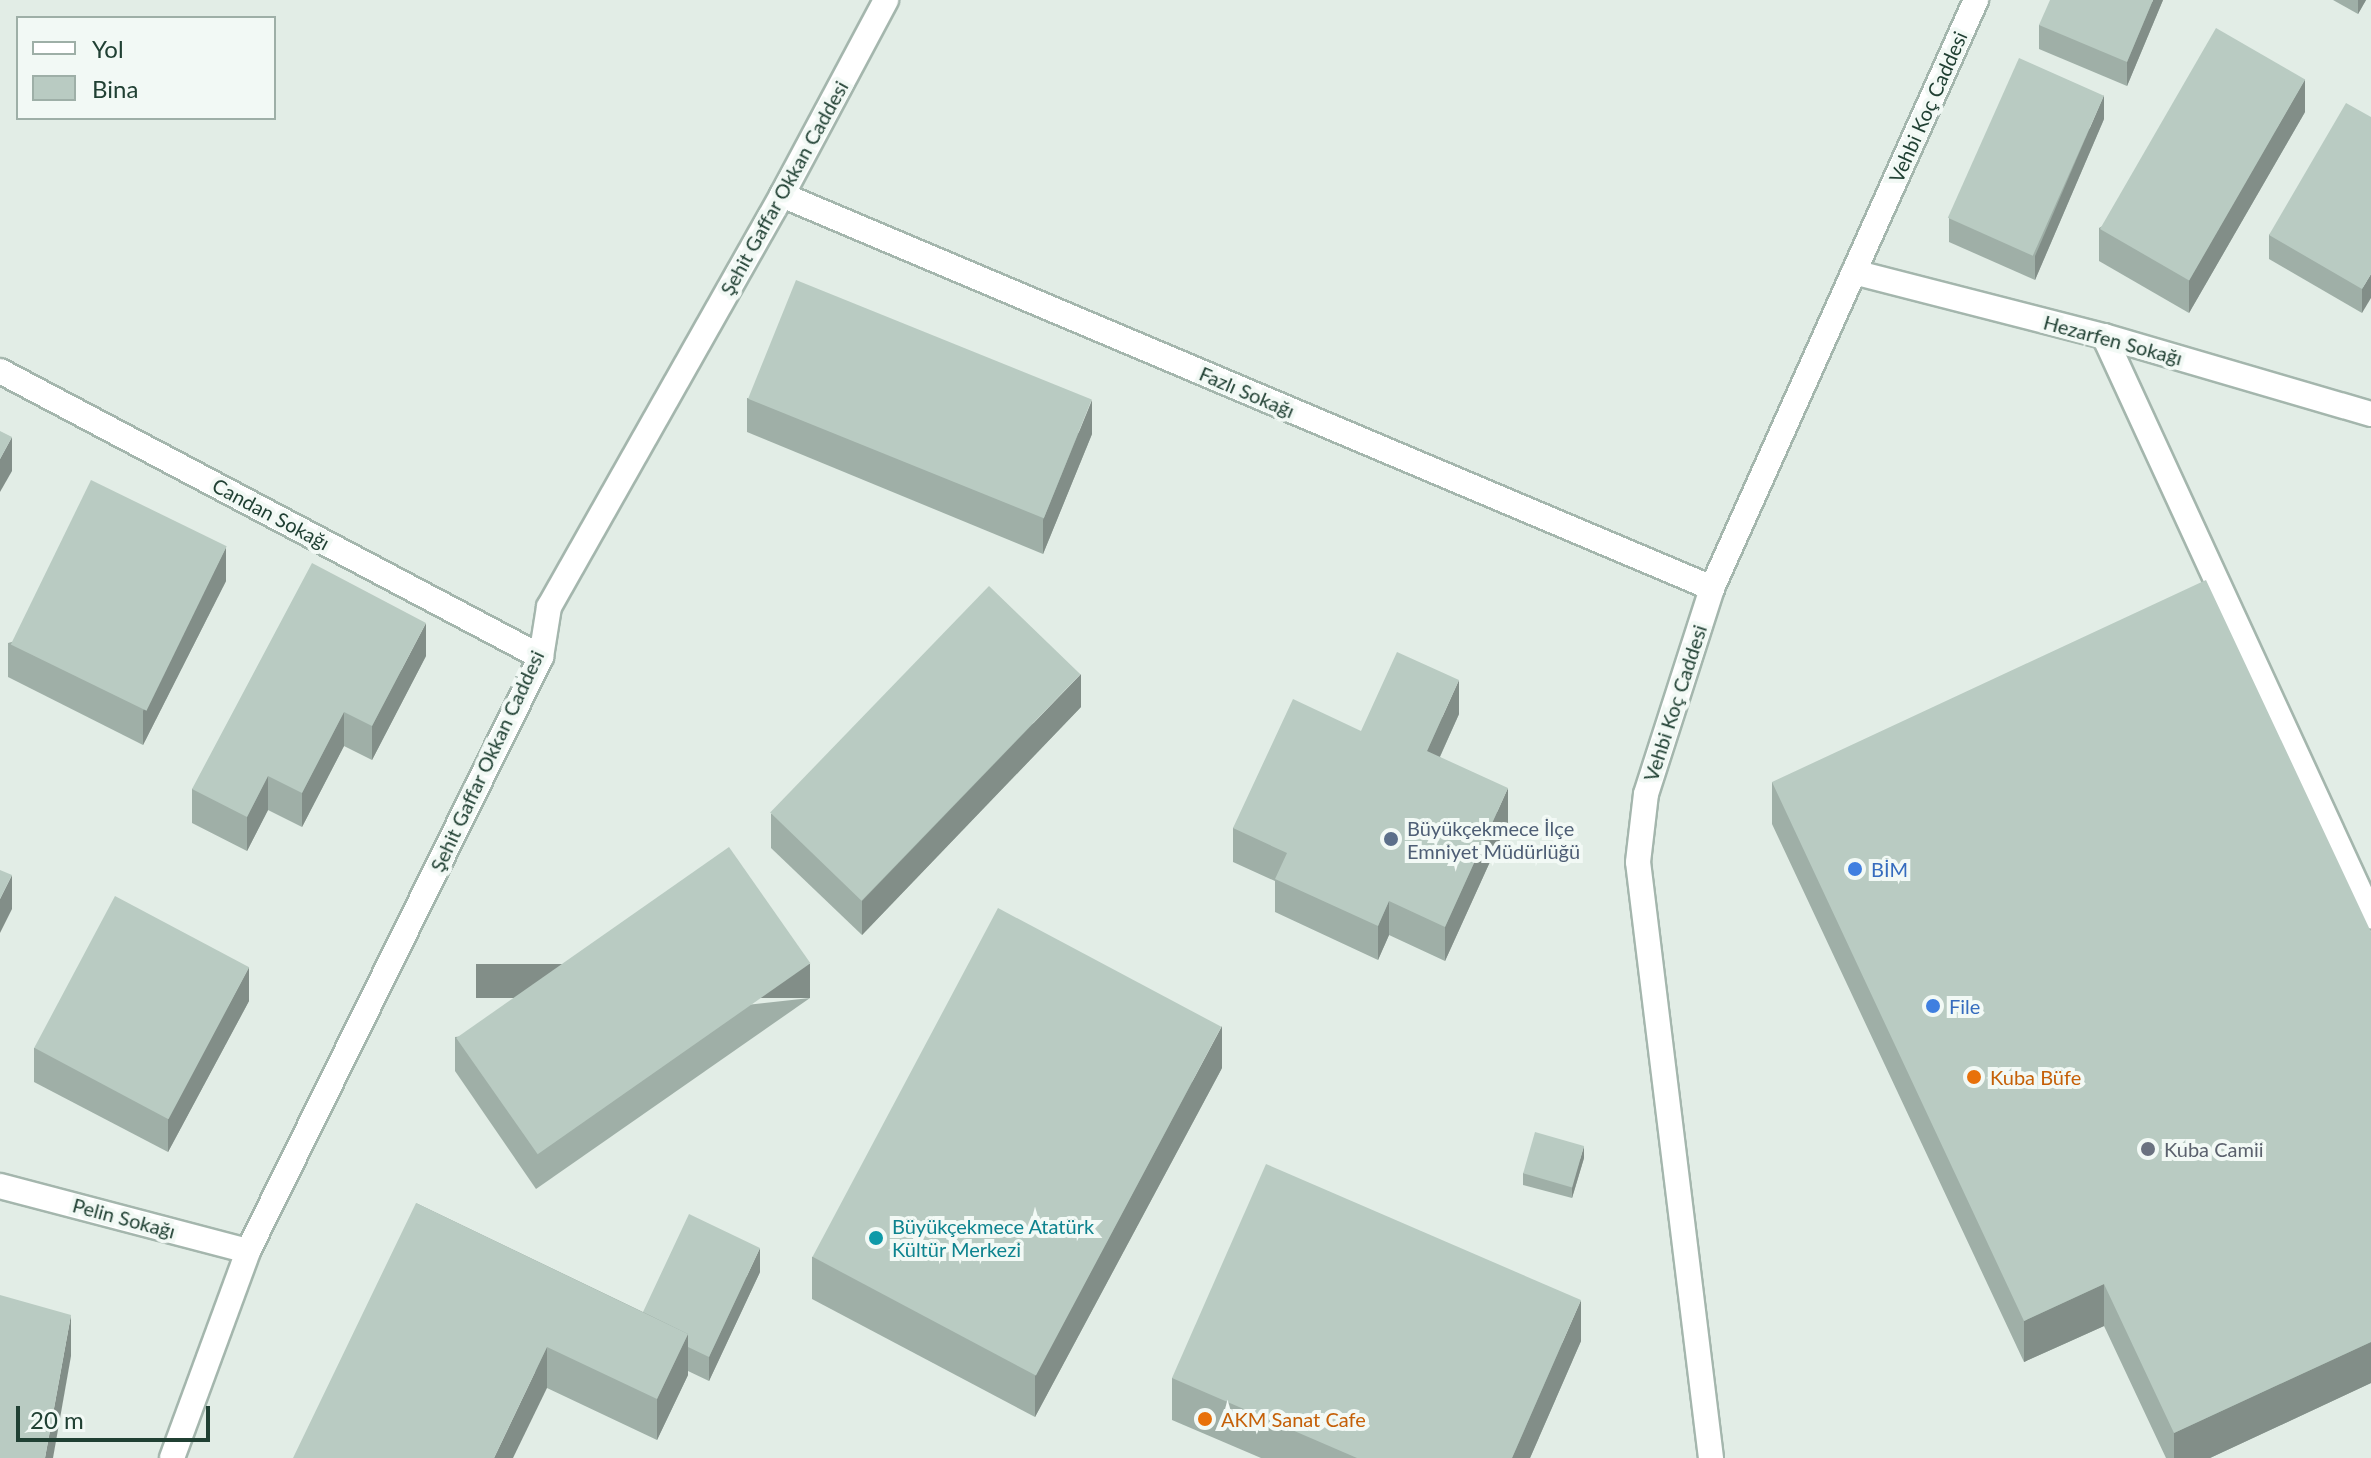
<!DOCTYPE html>
<meta charset="utf-8">
<style>
body{margin:0}
#map{position:relative;width:2371px;height:1458px;overflow:hidden;background:#e2ede6;font-family:Lato,sans-serif}
div>[style]{position:absolute}
.roads{filter:drop-shadow(2px 0 #a4b6ad) drop-shadow(-2px 0 #a4b6ad) drop-shadow(0 2px #a4b6ad) drop-shadow(0 -2px #a4b6ad)}
.minor>*{height:24px;margin:-12px;padding:0 12px;transform-origin:12px;border-radius:12px;background:#fff}
.wall>*{inset:0;background:#9fafa7}
.shaded-wall>*{inset:0;background:#828e88;transform-origin:0 0}
.building>*{inset:0;background:#b9cbc2;transform-origin:0 0}
.dots>*{width:22px;height:22px;translate:-50% -50%;box-sizing:border-box;border:4px solid #f2f9f5;border-radius:50%}
span{translate:-50% -50%;white-space:nowrap;text-align:center;line-height:1.15;-webkit-text-stroke:8px #f2f9f5;paint-order:stroke}
.street-label{font-size:20px;color:#204033}
.service-label{font-size:20px;color:#4e5e75}
.left{translate:0 -50%;text-align:left}
.shop-label{font-size:20px;color:#366cbe}
.food-label{font-size:20px;color:#c56008}
.worship-label{font-size:20px;color:#5b616d}
.culture-label{font-size:20px;color:#0d838f}
.legend{position:absolute;left:16px;top:16px;width:260px;height:104px;box-sizing:border-box;background:#f2f9f5;border:2px solid #9eafa7;margin:0;padding:10px 14px;list-style:none;font-size:24px;color:#204033}
.legend li{display:flex;align-items:center;gap:16px;height:40px}
.legend b{width:40px;border:2px solid #9eafa7}
.scale{position:absolute;left:16px;top:1406px;width:194px;height:36px;box-sizing:border-box;border:4px solid #204033;border-top:0;padding-left:10px;font-size:24px;line-height:28px;white-space:nowrap;color:#204033;-webkit-text-stroke:6px #f2f9f5;paint-order:stroke}
</style>
<div id="map">
<div class="roads">
<div class="minor">
<div style="left:782px;top:195px;width:1010px;rotate:22.91deg"></div>
<div style="left:1854px;top:272px;width:258px;rotate:14.4deg"></div>
<div style="left:2104px;top:336px;width:278px;rotate:16.3deg"></div>
<div style="left:2104px;top:336px;width:639px;rotate:65.28deg"></div>
<div style="left:0;top:371px;width:612px;rotate:27.86deg"></div>
<div style="left:0;top:1186px;width:256px;rotate:14.7deg"></div>
<div style="left:172px;top:1458px;width:221px;rotate:-69.8deg"></div>
<div style="left:248px;top:1251px;width:662px;rotate:-63.74deg"></div>
<div style="left:541px;top:657px;width:51px;rotate:-80.9deg"></div>
<div style="left:549px;top:607px;width:473px;rotate:-60.5deg"></div>
<div style="left:782px;top:195px;width:221px;rotate:-61.9deg"></div>
<div style="left:1711px;top:1458px;width:600px;rotate:-96.98deg"></div>
<div style="left:1638px;top:862px;width:68px;rotate:-83.3deg"></div>
<div style="left:1646px;top:794px;width:216px;rotate:-72.2deg"></div>
<div style="left:1712px;top:588px;width:645px;rotate:-65.82deg"></div>
</div>
</div>
<div class="wall">
<div style="clip-path:polygon(2163px 0,2127px 86px,2039px 49px,2039px 25px)"></div>
<div style="clip-path:polygon(2333px 0,2366px 0,2358px 14px)"></div>
<div style="clip-path:polygon(2305px 112px,2189px 313px,2099px 261px,2099px 228px)"></div>
<div style="clip-path:polygon(2371px 117px,2362px 313px,2269px 259px,2269px 235px)"></div>
<div style="clip-path:polygon(2104px 119px,2035px 280px,1949px 242px,1949px 218px)"></div>
<div style="clip-path:polygon(747px 398px,1092px 434px,1043px 554px,747px 432px)"></div>
<div style="clip-path:polygon(226px 581px,143px 745px,8px 677px,8px 643px)"></div>
<div style="clip-path:polygon(426px 656px,372px 760px,344px 746px,302px 827px,268px 810px,247px 851px,192px 823px,192px 789px)"></div>
<div style="clip-path:polygon(1081px 707px,862px 935px,771px 848px,771px 814px)"></div>
<div style="clip-path:polygon(1459px 714px,1440px 757px,1508px 822px,1445px 961px,1389px 935px,1378px 960px,1275px 912px,1275px 881px,1233px 862px,1233px 828px,1361px 731px)"></div>
<div style="clip-path:polygon(1772px 782px,2371px 932px,2371px 1383px,2210px 1458px,2166px 1458px,2104px 1326px,2024px 1362px,1772px 824px)"></div>
<div style="clip-path:polygon(810px 998px,536px 1189px,455px 1071px,455px 1037px)"></div>
<div style="clip-path:polygon(249px 1001px,168px 1152px,34px 1082px,34px 1048px)"></div>
<div style="clip-path:polygon(1222px 1068px,1035px 1417px,812px 1299px,812px 1257px)"></div>
<div style="clip-path:polygon(1584px 1158px,1572px 1198px,1523px 1185px,1523px 1173px)"></div>
<div style="clip-path:polygon(416px 1203px,643px 1312px,760px 1272px,709px 1381px,688px 1371px,688px 1375px,657px 1440px,547px 1388px)"></div>
<div style="clip-path:polygon(1581px 1341px,1530px 1458px,1261px 1458px,1172px 1420px,1172px 1378px)"></div>
</div>
<div class="shaded-wall">
<div style="clip-path:polygon(2153px 0,2163px 0,2127px 86px,2127px 62px)"></div>
<div style="clip-path:polygon(2358px 0,2366px 0,2358px 14px)"></div>
<div style="clip-path:polygon(2305px 79px,2305px 112px,2189px 313px,2189px 280px)"></div>
<div style="clip-path:polygon(2104px 95px,2104px 119px,2035px 280px,2035px 256px)"></div>
<div style="clip-path:polygon(2371px 274px,2371px 298px,2362px 313px,2362px 289px)"></div>
<div style="clip-path:polygon(1092px 400px,1092px 434px,1043px 554px,1043px 520px)"></div>
<div style="clip-path:polygon(12px 437px,12px 471px,0 492px,0 459px)"></div>
<div style="clip-path:polygon(226px 547px,226px 581px,143px 745px,143px 711px)"></div>
<div style="clip-path:polygon(426px 623px,426px 656px,372px 760px,372px 726px)"></div>
<div style="clip-path:polygon(1081px 674px,1081px 707px,862px 935px,862px 901px)"></div>
<div style="clip-path:polygon(1459px 680px,1459px 714px,1427px 785px,1427px 751px)"></div>
<div style="clip-path:polygon(344px 712px,344px 746px,302px 827px,302px 793px)"></div>
<div style="clip-path:polygon(268px 776px,268px 810px,247px 851px,247px 817px)"></div>
<div style="clip-path:polygon(1508px 788px,1508px 822px,1445px 961px,1445px 927px)"></div>
<div style="clip-path:polygon(12px 875px,12px 909px,0 933px,0 899px)"></div>
<div style="clip-path:polygon(1389px 901px,1389px 935px,1378px 960px,1378px 926px)"></div>
<div style="left:810px;top:964px;width:34px;height:334px;rotate:90deg"></div>
<div style="clip-path:polygon(249px 967px,249px 1001px,168px 1152px,168px 1118px)"></div>
<div style="clip-path:polygon(1222px 1026px,1222px 1068px,1035px 1417px,1035px 1376px)"></div>
<div style="clip-path:polygon(1584px 1146px,1584px 1158px,1572px 1198px,1572px 1186px)"></div>
<div style="clip-path:polygon(760px 1248px,760px 1272px,709px 1381px,709px 1357px)"></div>
<div style="clip-path:polygon(2104px 1284px,2104px 1326px,2024px 1362px,2024px 1321px)"></div>
<div style="clip-path:polygon(1581px 1300px,1581px 1341px,1530px 1458px,1512px 1458px)"></div>
<div style="clip-path:polygon(71px 1315px,71px 1356px,53px 1458px,45px 1458px)"></div>
<div style="clip-path:polygon(688px 1334px,688px 1375px,657px 1440px,657px 1399px)"></div>
<div style="clip-path:polygon(2371px 1342px,2371px 1383px,2210px 1458px,2174px 1458px,2174px 1433px)"></div>
<div style="clip-path:polygon(547px 1347px,547px 1388px,513px 1458px,494px 1458px)"></div>
</div>
<div class="building">
<div style="clip-path:polygon(2050px 0,2153px 0,2127px 62px,2039px 25px)"></div>
<div style="left:2216px;top:28px;width:103px;height:232px;rotate:30deg"></div>
<div style="left:2019px;top:58px;width:93px;height:175px;rotate:24deg"></div>
<div style="clip-path:polygon(2346px 103px,2371px 117px,2371px 274px,2362px 289px,2269px 235px)"></div>
<div style="left:796px;top:280px;width:319px;height:128px;rotate:22deg"></div>
<div style="clip-path:polygon(0 431px,12px 437px,0 459px)"></div>
<div style="left:91px;top:480px;width:151px;height:183px;rotate:26deg"></div>
<div style="clip-path:polygon(312px 563px,426px 623px,372px 726px,344px 712px,302px 793px,268px 776px,247px 817px,192px 789px)"></div>
<div style="clip-path:polygon(2206px 580px,2371px 932px,2371px 1342px,2174px 1433px,2104px 1284px,2024px 1321px,1772px 782px)"></div>
<div style="left:989px;top:586px;width:127px;height:315px;rotate:44deg"></div>
<div style="clip-path:polygon(1397px 652px,1459px 680px,1427px 751px,1508px 788px,1445px 927px,1389px 901px,1378px 926px,1275px 879px,1287px 853px,1233px 828px,1293px 699px,1361px 731px)"></div>
<div style="left:729px;top:847px;width:142px;height:333px;rotate:55deg"></div>
<div style="clip-path:polygon(0 870px,12px 875px,0 899px)"></div>
<div style="left:115px;top:896px;width:152px;height:172px;rotate:28deg"></div>
<div style="left:998px;top:908px;width:253px;height:395px;rotate:28deg"></div>
<div style="left:1535px;top:1132px;width:51px;height:43px;rotate:16deg"></div>
<div style="clip-path:polygon(1266px 1164px,1581px 1300px,1512px 1458px,1357px 1458px,1172px 1378px)"></div>
<div style="clip-path:polygon(416px 1203px,688px 1334px,657px 1399px,547px 1347px,494px 1458px,293px 1458px)"></div>
<div style="clip-path:polygon(689px 1214px,760px 1248px,709px 1357px,688px 1347px,688px 1334px,643px 1312px)"></div>
<div style="clip-path:polygon(0 1295px,71px 1315px,45px 1458px,0 1458px)"></div>
</div>
<div class="dots">
<div style="left:1391px;top:839px;background:#5c6f8a"></div>
<div style="left:1855px;top:869px;background:#3f7fe0"></div>
<div style="left:1933px;top:1006px;background:#3f7fe0"></div>
<div style="left:1974px;top:1077px;background:#e8710a"></div>
<div style="left:2148px;top:1149px;background:#6b7280"></div>
<div style="left:876px;top:1238px;background:#0f9aa8"></div>
<div style="left:1205px;top:1419px;background:#e8710a"></div>
</div>
<div class="street-label">
<span style="left:1928px;top:107px;rotate:-66deg">Vehbi Koç Caddesi</span>
<span style="left:784px;top:188px;rotate:-61deg">Şehit Gaffar Okkan Caddesi</span>
<span style="left:2113px;top:340px;rotate:15deg">Hezarfen Sokağı</span>
<span style="left:1247px;top:392px;rotate:23deg">Fazlı Sokağı</span>
<span style="left:271px;top:514px;rotate:28deg">Candan Sokağı</span>
<span style="left:1675px;top:703px;rotate:-72deg">Vehbi Koç Caddesi</span>
<span style="left:487px;top:761px;rotate:-65deg">Şehit Gaffar Okkan Caddesi</span>
<span style="left:124px;top:1218px;rotate:15deg">Pelin Sokağı</span>
</div>
<div class="service-label">
<span class="left" style="left:1407px;top:840px">Büyükçekmece İlçe<br>Emniyet Müdürlüğü</span>
</div>
<div class="shop-label">
<span class="left" style="left:1871px;top:869px">BİM</span>
<span class="left" style="left:1949px;top:1006px">File</span>
</div>
<div class="food-label">
<span class="left" style="left:1990px;top:1077px">Kuba Büfe</span>
<span class="left" style="left:1221px;top:1419px">AKM Sanat Cafe</span>
</div>
<div class="worship-label">
<span class="left" style="left:2164px;top:1149px">Kuba Camii</span>
</div>
<div class="culture-label">
<span class="left" style="left:892px;top:1238px">Büyükçekmece Atatürk<br>Kültür Merkezi</span>
</div>
<ul class="legend">
<li><b style="height:10px;background:#fff"></b>Yol</li>
<li><b style="height:22px;background:#b9cbc2"></b>Bina</li>
</ul>
<div class="scale">20 m</div>
</div>
